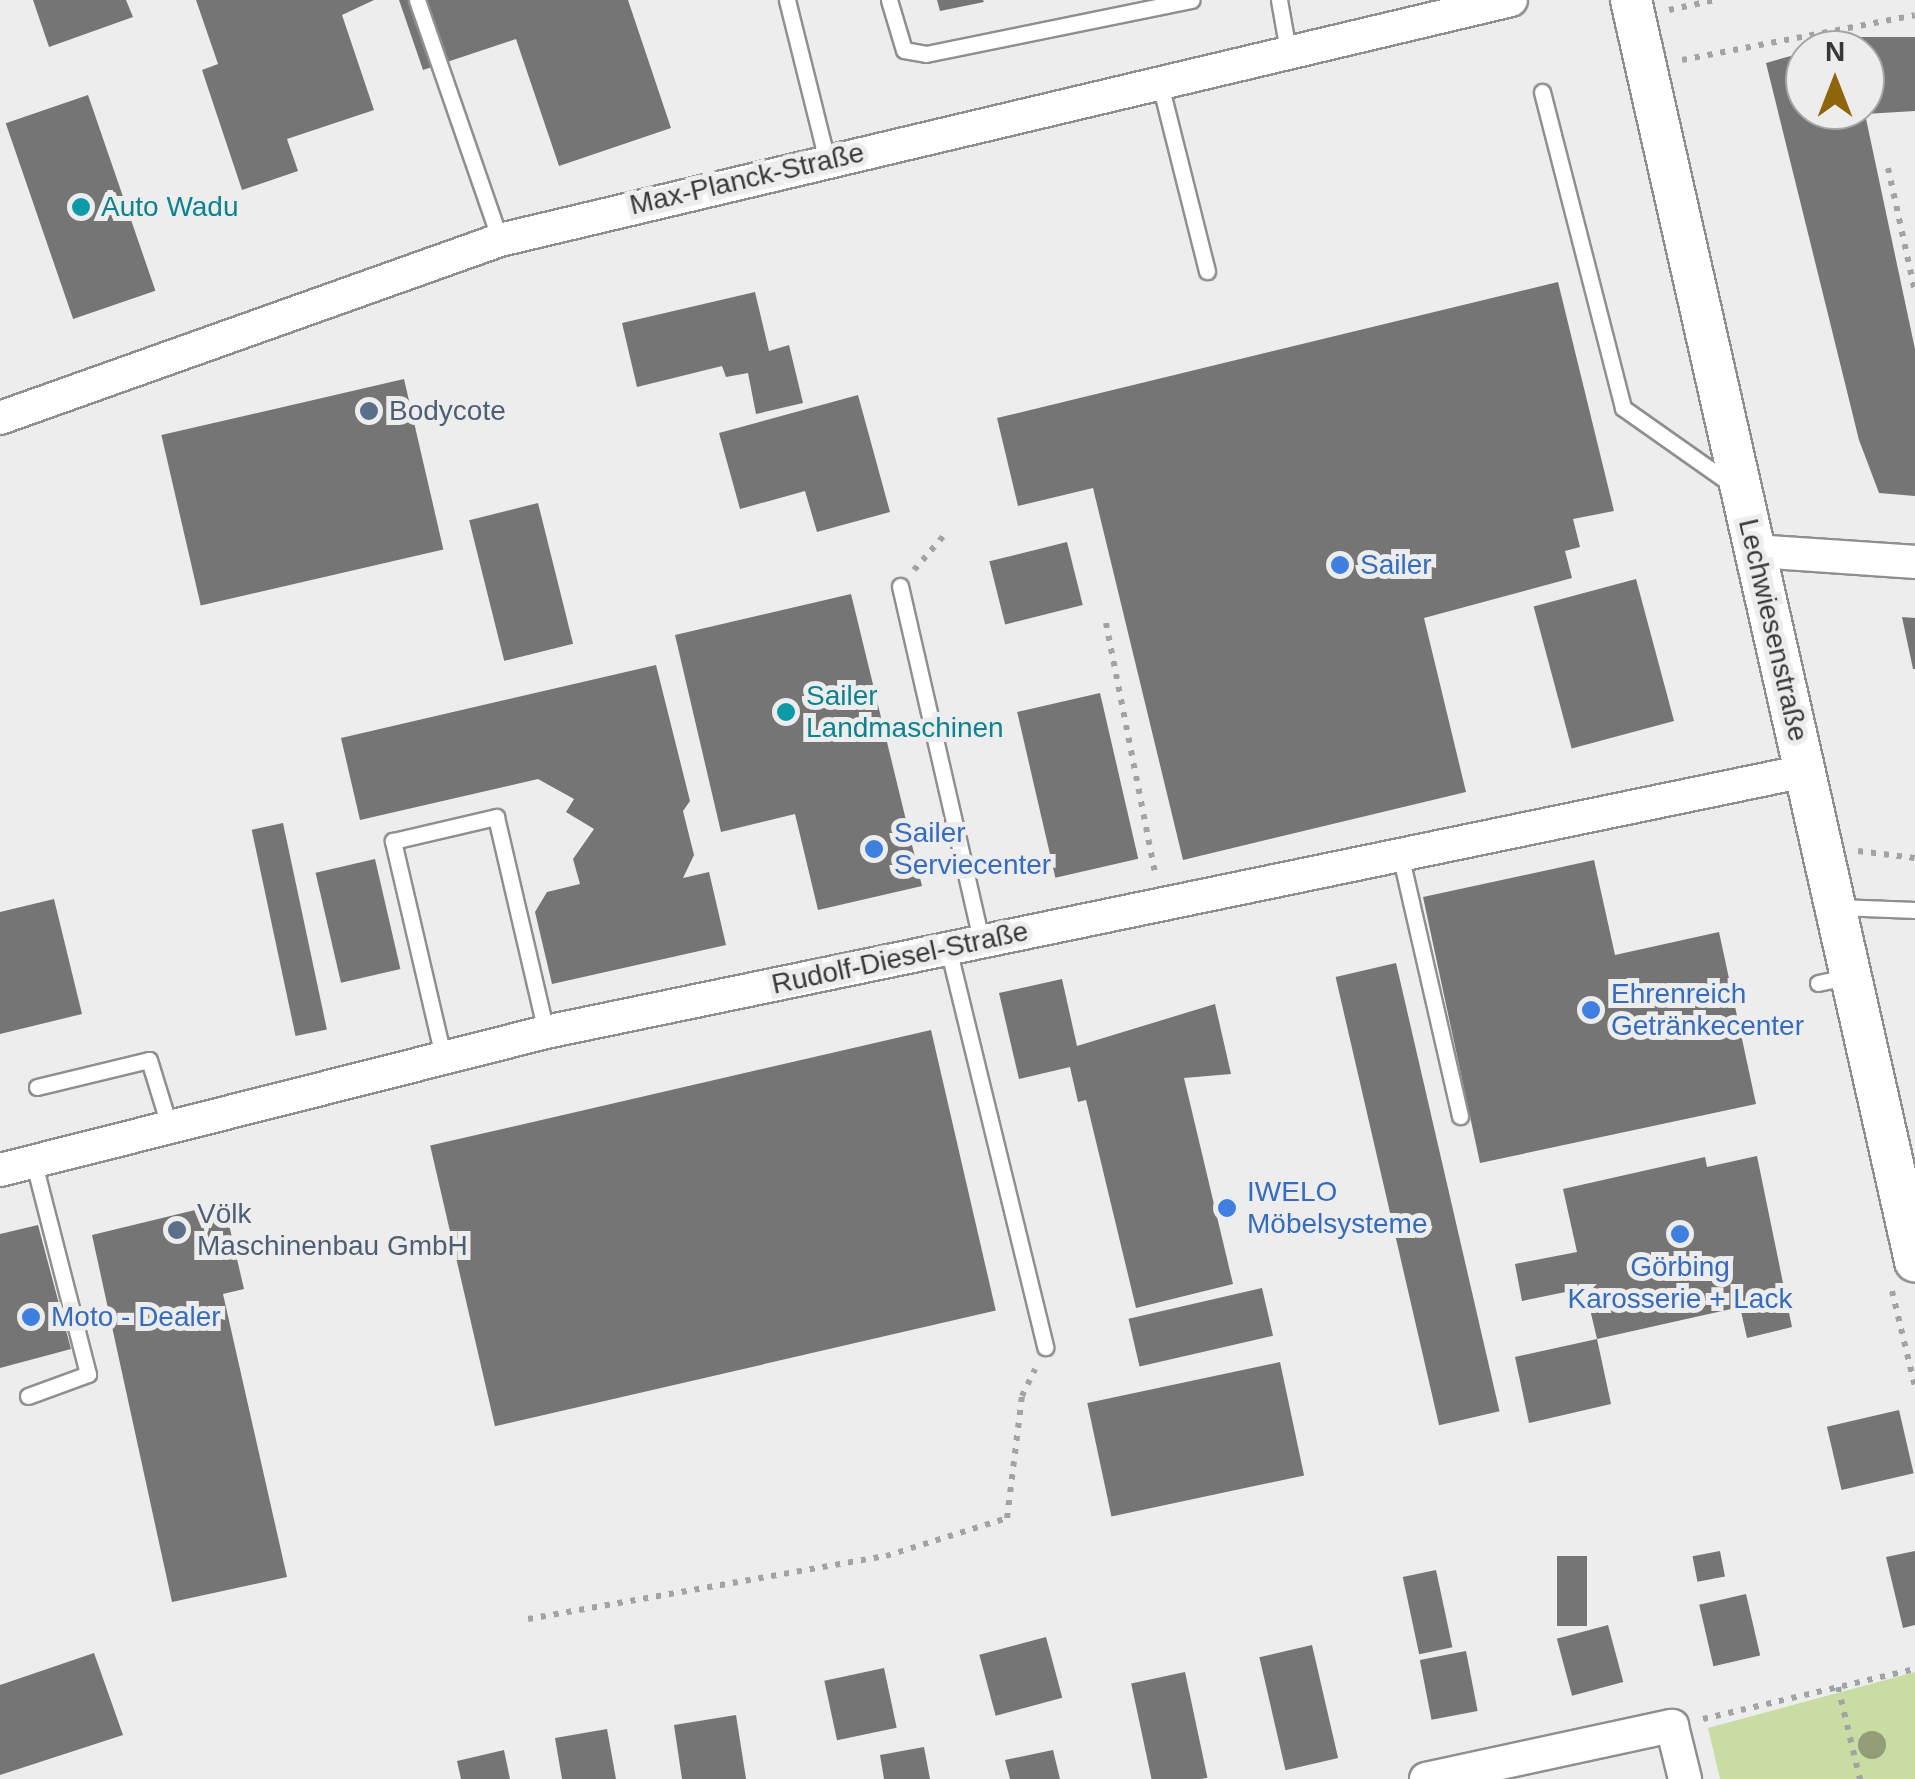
<!DOCTYPE html>
<meta charset="utf-8">
<style>
body{margin:0}
#map{position:relative;width:1915px;height:1779px;overflow:hidden;background:#ededee;font-family:Arial,sans-serif}
div>[style]{position:absolute}
.green>*{inset:0;background:#c9dca3}
.building>*{inset:0;background:#757576;transform-origin:0 0}
.path>*{height:6px;margin-top:-3px;transform-origin:0;background:repeating-linear-gradient(90deg,#a3a3a3 0 5px,transparent 0 13px)}
.roads{filter:drop-shadow(2px 0 #8f8f90) drop-shadow(-2px 0 #8f8f90) drop-shadow(0 2px #8f8f90) drop-shadow(0 -2px #8f8f90)}
.service>*{height:15px;margin:-7.5px;padding:0 7.5px;transform-origin:7.5px;border-radius:7.5px;background:#fff}
.minor>*{height:32px;margin:-16px;padding:0 16px;transform-origin:16px;border-radius:16px;background:#fff}
.tertiary>*{height:40px;margin:-20px;padding:0 20px;transform-origin:20px;border-radius:20px;background:#fff}
.trees>*{width:28px;height:28px;margin:-14px;border-radius:50%;background:#939d77}
.dots>*{width:28px;height:28px;translate:-50% -50%;box-sizing:border-box;border:5px solid #ededee;border-radius:50%}
span{translate:-50% -50%;white-space:nowrap;text-align:center;line-height:1.15;-webkit-text-stroke:10px #ededee;paint-order:stroke}
.street-label{font-size:28px;color:#383838}
.culture-label{font-size:28px;color:#0d838f}
.left{translate:0 -50%;text-align:left}
.service-label{font-size:28px;color:#4e5e75}
.shop-label{font-size:28px;color:#366cbe}
.north{position:absolute;left:1785px;top:30px;width:100px;height:100px;box-sizing:border-box;background:#ededee;border:2px solid #a5a5a5;border-radius:50%;rotate:0deg;font-size:28px;font-weight:700;line-height:40px;text-align:center;color:#383838}
.north::after{content:'';display:block;margin:auto;width:35px;height:45px;background:#8e650a;clip-path:polygon(50% 0,100% 100%,50% 72%,0 100%)}
</style>
<div id="map">
<div class="green">
<div style="clip-path:polygon(1915px 1672px,1915px 1779px,1720px 1779px,1708px 1728px)"></div>
</div>
<div class="building">
<div style="clip-path:polygon(33px 0,126px 0,133px 17px,49px 47px)"></div>
<div style="clip-path:polygon(196px 0,374px 0,342px 15px,374px 110px,287px 139px,298px 171px,242px 190px,202px 70px,218px 64px)"></div>
<div style="clip-path:polygon(399px 0,628px 0,671px 128px,559px 166px,516px 39px,423px 70px)"></div>
<div style="clip-path:polygon(937px 0,983px 0,984px 2px,940px 11px)"></div>
<div style="clip-path:polygon(1862px 37px,1915px 37px,1915px 111px,1865px 114px,1915px 349px,1915px 496px,1879px 493px,1859px 440px,1766px 63px,1805px 52px,1805px 110px,1865px 110px,1865px 50px,1818px 49px)"></div>
<div style="left:88px;top:95px;width:207px;height:87px;rotate:71deg"></div>
<div style="clip-path:polygon(1558px 282px,1614px 511px,1573px 519px,1580px 547px,1565px 551px,1572px 578px,1424px 618px,1466px 792px,1183px 860px,1093px 488px,1018px 506px,997px 418px)"></div>
<div style="clip-path:polygon(755px 292px,769px 351px,789px 345px,803px 403px,756px 414px,748px 373px,726px 377px,722px 366px,637px 387px,622px 323px)"></div>
<div style="left:404px;top:379px;width:175px;height:249px;rotate:77deg"></div>
<div style="clip-path:polygon(858px 395px,890px 512px,817px 532px,805px 491px,740px 509px,719px 433px)"></div>
<div style="left:538px;top:503px;width:145px;height:71px;rotate:76deg"></div>
<div style="left:1067px;top:542px;width:65px;height:80px;rotate:76deg"></div>
<div style="left:1636px;top:579px;width:147px;height:106px;rotate:75deg"></div>
<div style="clip-path:polygon(851px 594px,922px 886px,818px 910px,795px 814px,721px 832px,675px 635px)"></div>
<div style="clip-path:polygon(1902px 617px,1915px 618px,1915px 669px,1913px 669px)"></div>
<div style="clip-path:polygon(656px 665px,690px 801px,683px 811px,694px 855px,683px 878px,709px 872px,726px 945px,552px 984px,535px 912px,547px 892px,580px 884px,573px 859px,594px 829px,566px 812px,574px 799px,538px 779px,360px 820px,341px 738px)"></div>
<div style="left:1100px;top:693px;width:170px;height:85px;rotate:77deg"></div>
<div style="left:283px;top:823px;width:211px;height:32px;rotate:78deg"></div>
<div style="left:375px;top:859px;width:113px;height:61px;rotate:77deg"></div>
<div style="clip-path:polygon(1594px 860px,1615px 955px,1719px 932px,1756px 1104px,1480px 1163px,1423px 897px)"></div>
<div style="clip-path:polygon(54px 899px,82px 1014px,0 1034px,0 912px)"></div>
<div style="left:1396px;top:963px;width:460px;height:62px;rotate:77deg"></div>
<div style="clip-path:polygon(1062px 979px,1077px 1046px,1215px 1004px,1231px 1074px,1184px 1078px,1233px 1284px,1136px 1308px,1086px 1100px,1078px 1102px,1070px 1067px,1019px 1079px,999px 993px)"></div>
<div style="left:931px;top:1030px;width:288px;height:514px;rotate:77deg"></div>
<div style="clip-path:polygon(1757px 1156px,1792px 1327px,1747px 1338px,1740px 1307px,1597px 1339px,1611px 1404px,1529px 1423px,1515px 1357px,1597px 1339px,1585px 1288px,1522px 1301px,1515px 1264px,1577px 1252px,1563px 1189px,1705px 1157px,1707px 1167px)"></div>
<div style="clip-path:polygon(224px 1203px,244px 1289px,223px 1294px,287px 1577px,172px 1602px,92px 1235px)"></div>
<div style="clip-path:polygon(38px 1225px,71px 1349px,0 1368px,0 1234px)"></div>
<div style="left:1262px;top:1288px;width:49px;height:137px;rotate:77deg"></div>
<div style="left:1280px;top:1362px;width:116px;height:197px;rotate:78deg"></div>
<div style="left:1899px;top:1410px;width:65px;height:74px;rotate:77deg"></div>
<div style="left:1720px;top:1551px;width:26px;height:28px;rotate:79deg"></div>
<div style="clip-path:polygon(1915px 1551px,1915px 1625px,1903px 1628px,1886px 1557px)"></div>
<div style="left:1557px;top:1556px;width:30px;height:70px"></div>
<div style="left:1436px;top:1570px;width:79px;height:34px;rotate:78deg"></div>
<div style="left:1746px;top:1594px;width:63px;height:48px;rotate:77deg"></div>
<div style="left:1608px;top:1625px;width:59px;height:53px;rotate:75deg"></div>
<div style="left:1046px;top:1637px;width:63px;height:69px;rotate:75deg"></div>
<div style="left:1312px;top:1645px;width:116px;height:54px;rotate:77deg"></div>
<div style="left:1466px;top:1651px;width:61px;height:47px;rotate:79deg"></div>
<div style="clip-path:polygon(94px 1653px,123px 1735px,0 1775px,0 1685px)"></div>
<div style="left:884px;top:1668px;width:61px;height:61px;rotate:78deg"></div>
<div style="left:1185px;top:1672px;width:108px;height:55px;rotate:78deg"></div>
<div style="clip-path:polygon(736px 1715px,746px 1779px,682px 1779px,674px 1725px)"></div>
<div style="clip-path:polygon(607px 1729px,616px 1779px,562px 1779px,555px 1738px)"></div>
<div style="clip-path:polygon(924px 1747px,930px 1779px,884px 1779px,880px 1755px)"></div>
<div style="clip-path:polygon(504px 1750px,510px 1779px,461px 1779px,457px 1761px)"></div>
<div style="clip-path:polygon(1053px 1750px,1060px 1779px,1010px 1779px,1005px 1760px)"></div>
</div>
<div class="path">
<div style="left:1669px;top:10px;width:47px;rotate:-12.3deg"></div>
<div style="left:1682px;top:60px;width:237px;rotate:-10.9deg"></div>
<div style="left:1888px;top:168px;width:127px;rotate:77.7deg"></div>
<div style="left:914px;top:570px;width:49px;rotate:-49.1deg"></div>
<div style="left:1106px;top:623px;width:254px;rotate:78.9deg"></div>
<div style="left:1858px;top:851px;width:57px;rotate:7deg"></div>
<div style="left:1892px;top:1291px;width:99px;rotate:76.5deg"></div>
<div style="left:528px;top:1619px;width:364px;rotate:-10deg"></div>
<div style="left:886px;top:1556px;width:127px;rotate:-17.4deg"></div>
<div style="left:1007px;top:1518px;width:123px;rotate:-83deg"></div>
<div style="left:1022px;top:1396px;width:30px;rotate:-64deg"></div>
<div style="left:1838px;top:1687px;width:95px;rotate:76.6deg"></div>
<div style="left:1703px;top:1719px;width:218px;rotate:-13.3deg"></div>
</div>
<div class="roads">
<div class="service">
<div style="left:417px;top:0;width:254px;rotate:70.9deg"></div>
<div style="left:787px;top:0;width:165px;rotate:76deg"></div>
<div style="left:889px;top:0;width:52px;rotate:73.3deg"></div>
<div style="left:904px;top:50px;width:22px;rotate:10deg"></div>
<div style="left:926px;top:54px;width:271px;rotate:-11.5deg"></div>
<div style="left:1279px;top:0;width:57px;rotate:79.9deg"></div>
<div style="left:1160px;top:84px;width:193px;rotate:75.9deg"></div>
<div style="left:1542px;top:92px;width:326px;rotate:75.6deg"></div>
<div style="left:1623px;top:408px;width:136px;rotate:35.1deg"></div>
<div style="left:900px;top:586px;width:363px;rotate:77.1deg"></div>
<div style="left:1400px;top:854px;width:269px;rotate:77.1deg"></div>
<div style="left:1838px;top:907px;width:77px;rotate:2.2deg"></div>
<div style="left:948px;top:948px;width:411px;rotate:76.3deg"></div>
<div style="left:1818px;top:983px;width:33px;rotate:-12deg"></div>
<div style="left:443px;top:1056px;width:221px;rotate:-103.1deg"></div>
<div style="left:393px;top:841px;width:106px;rotate:-13.1deg"></div>
<div style="left:496px;top:817px;width:221px;rotate:76.9deg"></div>
<div style="left:37px;top:1087px;width:115px;rotate:-13.6deg"></div>
<div style="left:149px;top:1060px;width:68px;rotate:72.9deg"></div>
<div style="left:28px;top:1396px;width:64px;rotate:-20.1deg"></div>
<div style="left:88px;top:1374px;width:221px;rotate:-104.4deg"></div>
</div>
<div class="minor">
<div style="left:0;top:418px;width:531px;rotate:-19.6deg"></div>
<div style="left:500px;top:240px;width:1039px;rotate:-13.35deg"></div>
<div style="left:1755px;top:551px;width:160px;rotate:3.9deg"></div>
<div style="left:0;top:1170px;width:563px;rotate:-14.18deg"></div>
<div style="left:546px;top:1032px;width:1286px;rotate:-11.71deg"></div>
<div style="left:1426px;top:1779px;width:252px;rotate:-12.2deg"></div>
<div style="left:1672px;top:1726px;width:55px;rotate:76.2deg"></div>
</div>
<div class="tertiary">
<div style="left:1631px;top:0;width:1293px;rotate:77.31deg"></div>
</div>
</div>
<div class="trees">
<div style="left:1872px;top:1745px"></div>
</div>
<div class="dots">
<div style="left:81px;top:207px;background:#0f9aa8"></div>
<div style="left:369px;top:411px;background:#5c6f8a"></div>
<div style="left:1340px;top:565px;background:#3f7fe0"></div>
<div style="left:786px;top:712px;background:#0f9aa8"></div>
<div style="left:874px;top:849px;background:#3f7fe0"></div>
<div style="left:1591px;top:1010px;background:#3f7fe0"></div>
<div style="left:1227px;top:1208px;background:#3f7fe0"></div>
<div style="left:177px;top:1230px;background:#5c6f8a"></div>
<div style="left:1680px;top:1234px;background:#3f7fe0"></div>
<div style="left:31px;top:1317px;background:#3f7fe0"></div>
</div>
<div class="street-label">
<span style="left:747px;top:179px;rotate:-13deg">Max-Planck-Straße</span>
<span style="left:1773px;top:630px;rotate:77deg">Lechwiesenstraße</span>
<span style="left:900px;top:958px;rotate:-12deg">Rudolf-Diesel-Straße</span>
</div>
<div class="culture-label">
<span class="left" style="left:101px;top:207px">Auto Wadu</span>
<span class="left" style="left:806px;top:712px">Sailer<br>Landmaschinen</span>
</div>
<div class="service-label">
<span class="left" style="left:389px;top:411px">Bodycote</span>
<span class="left" style="left:197px;top:1230px">Völk<br>Maschinenbau GmbH</span>
</div>
<div class="shop-label">
<span class="left" style="left:1360px;top:565px">Sailer</span>
<span class="left" style="left:894px;top:849px">Sailer<br>Serviecenter</span>
<span class="left" style="left:1611px;top:1010px">Ehrenreich<br>Getränkecenter</span>
<span class="left" style="left:1247px;top:1208px">IWELO<br>Möbelsysteme</span>
<span style="left:1680px;top:1283px">Görbing<br>Karosserie + Lack</span>
<span class="left" style="left:51px;top:1317px">Moto - Dealer</span>
</div>
<div class="north">N</div>
</div>
